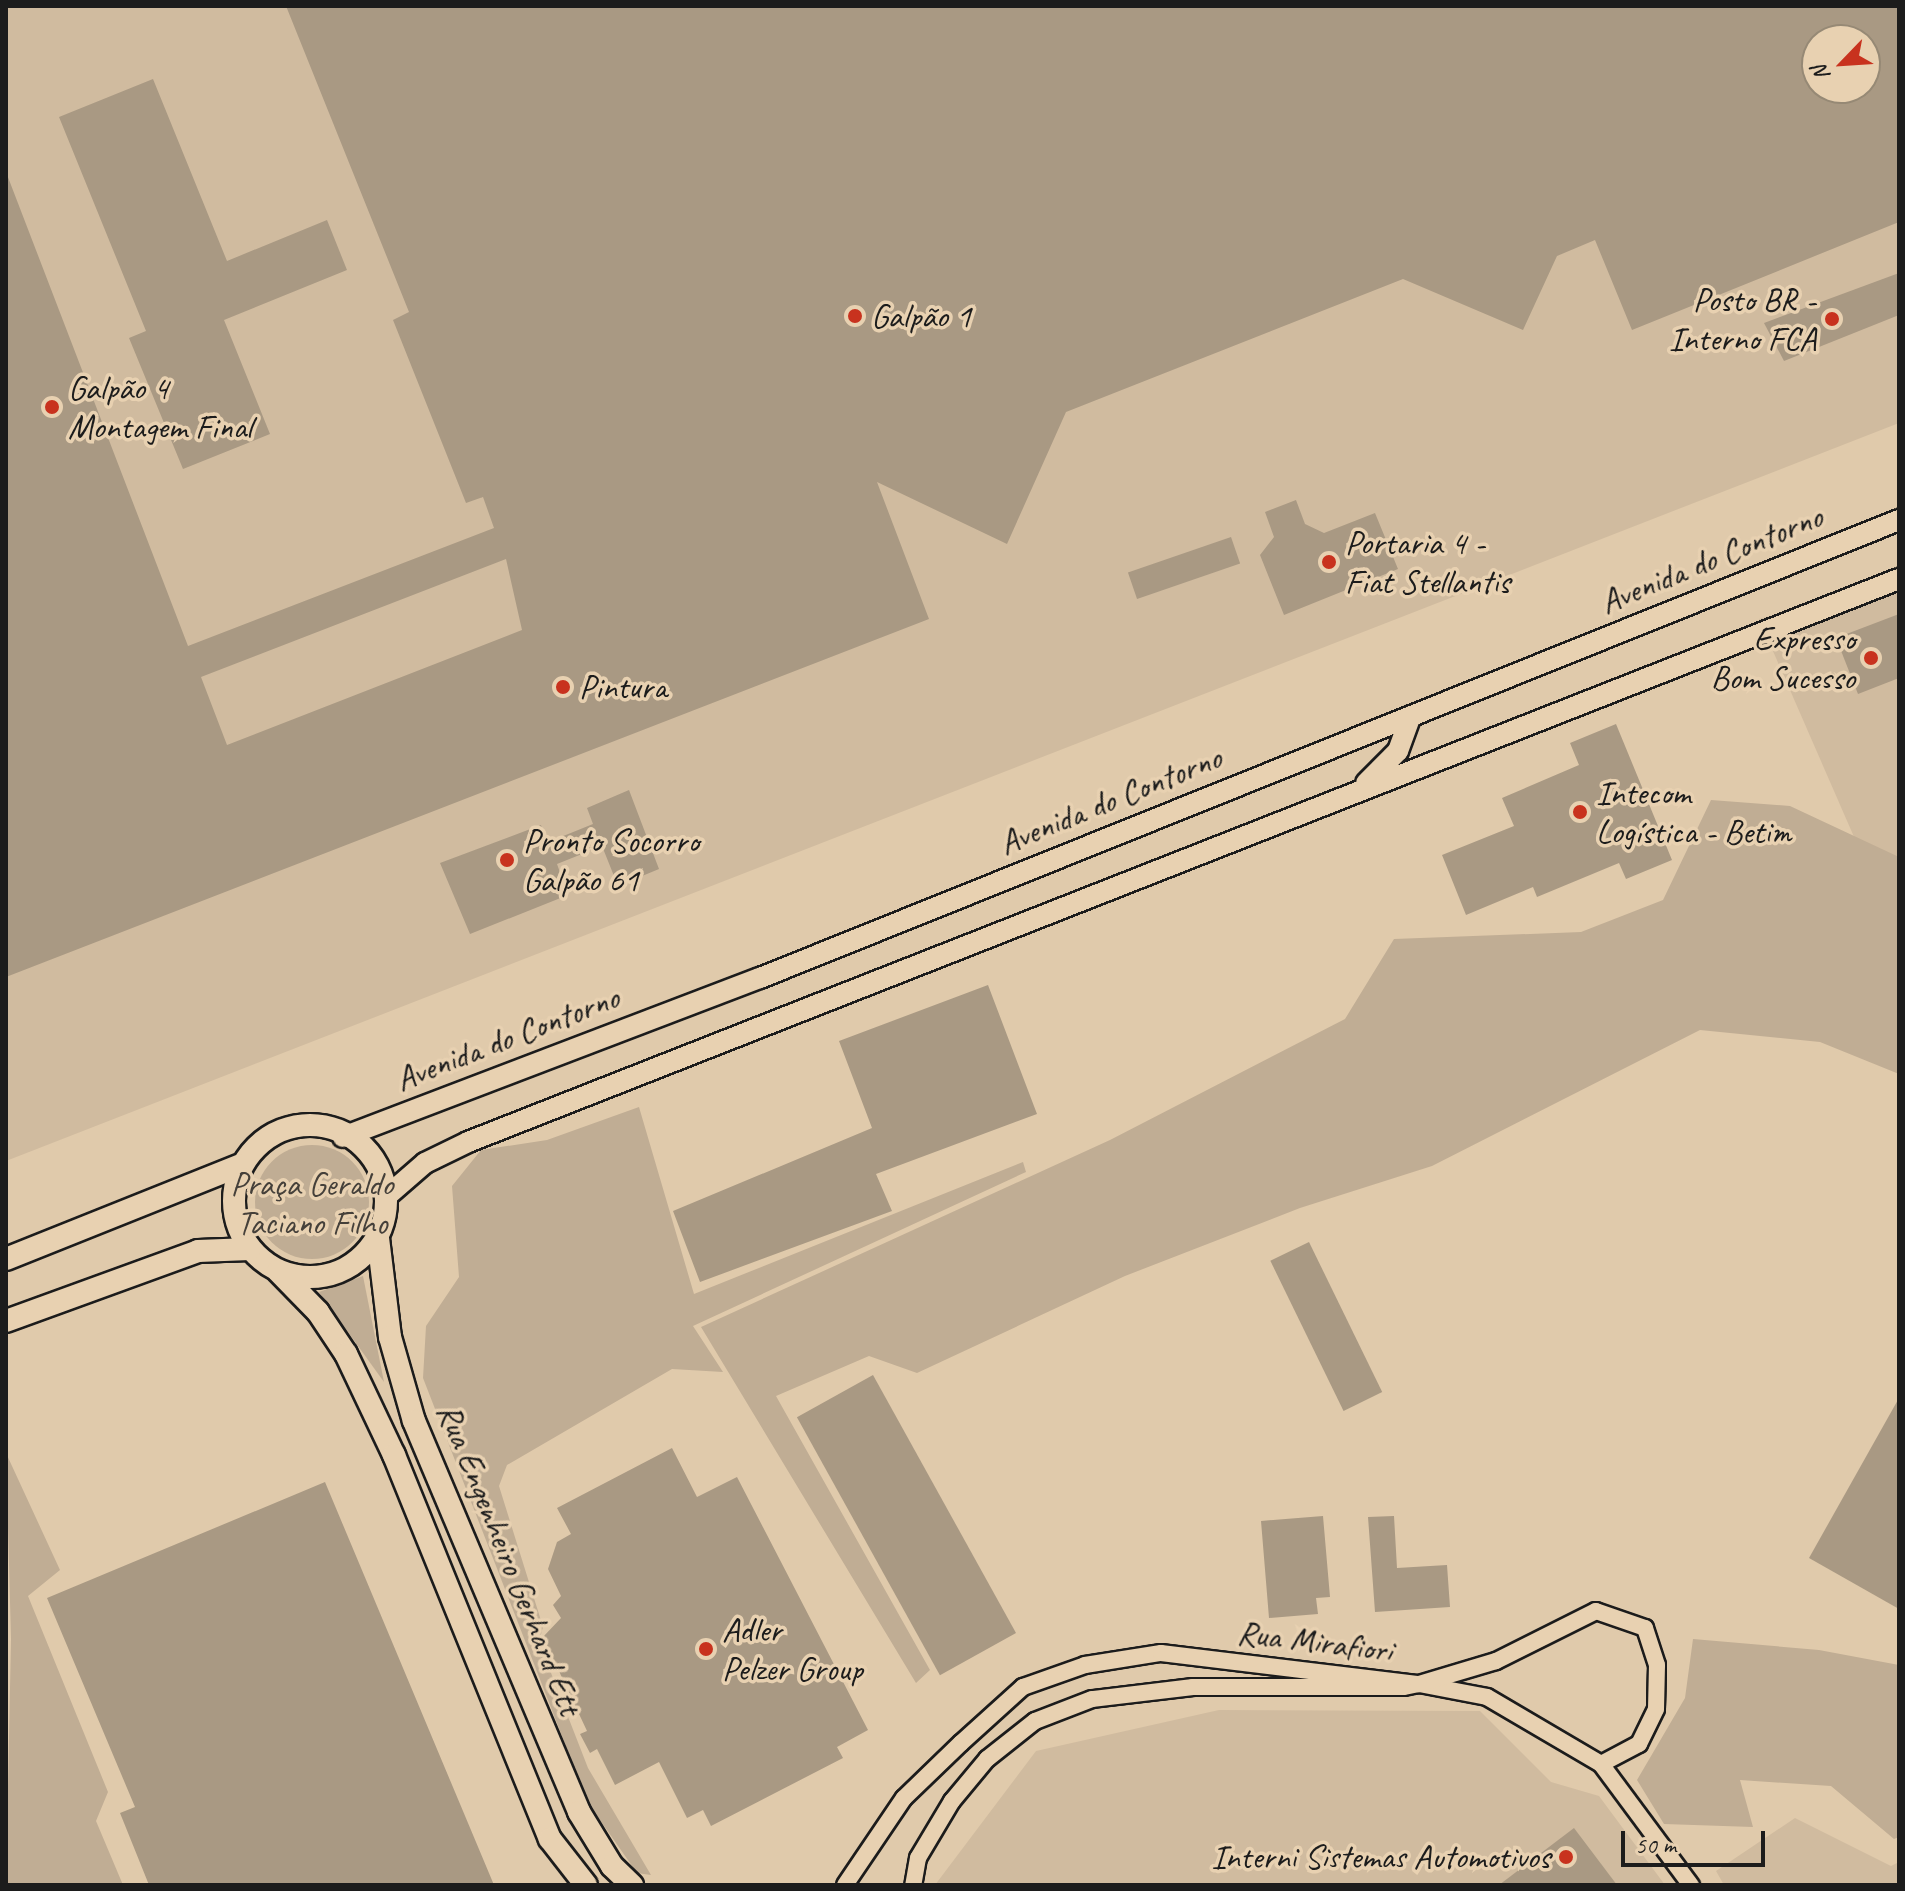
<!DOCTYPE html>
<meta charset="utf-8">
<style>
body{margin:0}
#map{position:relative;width:1905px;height:1891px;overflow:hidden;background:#e0caab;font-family:Caveat,sans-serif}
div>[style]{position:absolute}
.built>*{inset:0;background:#d0bb9f}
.green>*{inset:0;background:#c0ad94}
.round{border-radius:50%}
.building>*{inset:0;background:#a99983;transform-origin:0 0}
.roads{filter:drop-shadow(2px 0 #1c1c1c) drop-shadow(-2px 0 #1c1c1c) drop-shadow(0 2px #1c1c1c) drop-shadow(0 -2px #1c1c1c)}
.minor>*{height:16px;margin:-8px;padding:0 8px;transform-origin:8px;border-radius:8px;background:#e8d1b1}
.tertiary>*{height:20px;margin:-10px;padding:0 10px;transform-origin:10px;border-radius:10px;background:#e8d1b1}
.secondary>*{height:22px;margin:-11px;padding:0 11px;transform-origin:11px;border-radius:11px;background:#e8d1b1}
.secondary>.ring{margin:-11px;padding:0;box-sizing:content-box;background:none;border:22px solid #e8d1b1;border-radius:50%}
.dots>*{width:22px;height:22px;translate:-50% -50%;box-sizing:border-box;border:4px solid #e8d1b1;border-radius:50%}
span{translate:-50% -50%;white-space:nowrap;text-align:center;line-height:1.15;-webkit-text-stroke:7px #e8d1b1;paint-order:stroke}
.poi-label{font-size:34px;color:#1c1c1c}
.right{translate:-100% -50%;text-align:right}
.left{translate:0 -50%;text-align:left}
.street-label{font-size:34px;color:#1c1c1c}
.park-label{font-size:34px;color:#45403a}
.frame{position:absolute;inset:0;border:8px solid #1c1c1c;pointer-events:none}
.north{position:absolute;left:1801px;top:24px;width:80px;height:80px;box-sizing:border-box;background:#e8d1b1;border:2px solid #968975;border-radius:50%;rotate:245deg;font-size:22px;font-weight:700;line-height:32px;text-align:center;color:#1c1c1c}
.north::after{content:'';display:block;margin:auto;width:28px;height:36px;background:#c8321e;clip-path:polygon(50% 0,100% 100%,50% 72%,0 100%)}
.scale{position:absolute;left:1621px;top:1831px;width:144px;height:36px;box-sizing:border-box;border:4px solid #1c1c1c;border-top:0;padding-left:10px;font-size:24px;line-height:28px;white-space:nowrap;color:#1c1c1c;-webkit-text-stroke:6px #e8d1b1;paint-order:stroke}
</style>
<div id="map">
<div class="built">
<div style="clip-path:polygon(evenodd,6px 6px,1899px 6px,1899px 423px,6px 1161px,6px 6px,1817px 40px,1865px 40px,1865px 88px,1817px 88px,1817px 40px)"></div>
<div style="clip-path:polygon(1899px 581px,1899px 876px,1868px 869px,1759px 619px)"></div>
<div style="clip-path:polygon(1219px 1710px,1480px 1711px,1551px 1782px,1599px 1796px,1665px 1885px,935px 1885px,1036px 1751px)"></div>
<div style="clip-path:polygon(1795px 1818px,1891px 1866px,1899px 1862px,1899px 1885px,1724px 1885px,1716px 1871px)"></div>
</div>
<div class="green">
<div style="clip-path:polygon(1711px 800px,1790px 806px,1899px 857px,1899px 1074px,1820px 1042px,1700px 1030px,1432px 1166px,1300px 1208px,1125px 1276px,917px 1373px,869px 1356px,776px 1396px,930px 1670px,916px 1683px,701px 1327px,1110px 1140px,1345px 1019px,1394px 939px,1581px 932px,1663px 900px)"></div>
<div style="clip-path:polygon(639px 1107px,694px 1294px,1023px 1162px,1026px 1172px,693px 1326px,723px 1372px,672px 1369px,507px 1465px,499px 1486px,543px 1627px,539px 1642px,588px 1768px,651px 1875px,637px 1873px,588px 1803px,423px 1378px,426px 1326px,459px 1277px,452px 1186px,481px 1150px,547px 1140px)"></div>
<div class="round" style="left:255px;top:1145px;width:114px;height:114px"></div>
<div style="clip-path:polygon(363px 1276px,384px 1382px,319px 1292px)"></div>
<div style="clip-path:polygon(6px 1453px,60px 1570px,28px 1596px,108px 1792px,96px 1821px,123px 1885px,6px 1885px,11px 1639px)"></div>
<div style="clip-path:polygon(1693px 1639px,1819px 1650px,1899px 1665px,1899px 1837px,1894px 1839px,1831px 1786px,1740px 1780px,1753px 1827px,1664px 1824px,1637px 1780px,1685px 1698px)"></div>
</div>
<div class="building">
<div style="clip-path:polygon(evenodd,286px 6px,1899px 6px,1899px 222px,1632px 330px,1595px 240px,1557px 256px,1523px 330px,1403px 279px,1066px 412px,1007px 544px,877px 482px,929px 619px,6px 977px,6px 172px,188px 646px,494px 528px,483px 497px,466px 503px,393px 320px,409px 312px,286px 6px,1817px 40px,1865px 40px,1865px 88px,1817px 88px,1817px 40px,286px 6px,506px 559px,522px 630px,227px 745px,201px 677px,506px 559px)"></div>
<div style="clip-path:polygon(153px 79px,227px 261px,327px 220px,347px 270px,224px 320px,270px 434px,183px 469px,129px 338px,146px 331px,59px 117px)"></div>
<div style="clip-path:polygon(1899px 273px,1899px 315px,1784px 361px,1764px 323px)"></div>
<div style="clip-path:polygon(1296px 500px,1305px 524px,1324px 533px,1375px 513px,1398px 569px,1284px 615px,1260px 555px,1274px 537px,1265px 512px)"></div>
<div style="left:1231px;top:537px;width:28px;height:109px;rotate:71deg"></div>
<div style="clip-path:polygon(1899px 614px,1899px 678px,1858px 694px,1836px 638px)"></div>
<div style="clip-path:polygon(1616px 724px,1672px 860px,1626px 879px,1619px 863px,1537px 897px,1533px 887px,1466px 915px,1442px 855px,1514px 826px,1502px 798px,1579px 765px,1570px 743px)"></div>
<div style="clip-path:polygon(629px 790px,659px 869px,618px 886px,602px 846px,557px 864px,568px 895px,470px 934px,440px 863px,541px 825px,546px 843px,593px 824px,587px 808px)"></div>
<div style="clip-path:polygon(988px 985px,1037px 1114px,876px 1174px,892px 1211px,700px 1282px,673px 1211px,872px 1128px,839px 1041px)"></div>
<div style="left:1309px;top:1242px;width:167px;height:43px;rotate:64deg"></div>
<div style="left:873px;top:1375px;width:295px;height:87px;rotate:61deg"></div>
<div style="clip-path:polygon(1899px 1398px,1899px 1609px,1809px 1558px)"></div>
<div style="clip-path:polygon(672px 1448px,697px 1497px,737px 1477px,868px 1730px,837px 1747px,843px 1758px,711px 1826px,703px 1810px,687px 1818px,659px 1762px,615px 1785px,597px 1749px,590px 1753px,580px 1734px,587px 1731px,543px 1637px,561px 1618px,553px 1605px,561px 1596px,548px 1569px,557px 1542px,571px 1534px,557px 1508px)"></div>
<div style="clip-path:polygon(325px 1482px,494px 1885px,149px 1885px,120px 1813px,135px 1807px,47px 1598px)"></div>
<div style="clip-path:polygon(1323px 1516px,1330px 1597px,1316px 1598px,1318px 1614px,1269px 1618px,1261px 1521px)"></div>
<div style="clip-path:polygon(1394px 1516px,1397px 1568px,1447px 1565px,1450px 1607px,1375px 1612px,1368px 1517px)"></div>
<div style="clip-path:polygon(1574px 1828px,1617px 1885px,1499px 1885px)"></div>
</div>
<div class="roads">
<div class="minor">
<div style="left:1601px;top:1764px;width:151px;rotate:53.4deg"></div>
<div style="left:845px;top:1885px;width:105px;rotate:-55.9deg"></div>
<div style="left:904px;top:1798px;width:79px;rotate:-44deg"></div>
<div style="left:961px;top:1743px;width:84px;rotate:-42.1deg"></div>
<div style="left:1023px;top:1687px;width:66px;rotate:-19.5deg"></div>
<div style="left:1085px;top:1665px;width:77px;rotate:-9deg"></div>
<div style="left:1161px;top:1653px;width:260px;rotate:6.9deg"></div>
<div style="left:1419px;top:1684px;width:69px;rotate:10.8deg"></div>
<div style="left:1487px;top:1697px;width:132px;rotate:30.4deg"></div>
<div style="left:1601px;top:1764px;width:43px;rotate:-27.8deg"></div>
<div style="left:1639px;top:1744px;width:39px;rotate:-64deg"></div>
<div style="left:1656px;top:1709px;width:44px;rotate:-88.7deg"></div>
<div style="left:1657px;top:1665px;width:39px;rotate:-108deg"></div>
<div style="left:1645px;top:1628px;width:52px;rotate:-160.9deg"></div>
<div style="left:1596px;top:1611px;width:112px;rotate:153.4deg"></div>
<div style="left:1496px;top:1661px;width:80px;rotate:163.4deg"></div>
<div style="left:1419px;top:1684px;width:16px;rotate:169deg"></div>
<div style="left:1403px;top:1687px;width:210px;rotate:180deg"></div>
<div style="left:1193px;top:1687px;width:102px;rotate:173.2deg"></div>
<div style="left:1092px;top:1699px;width:61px;rotate:158.9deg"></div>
<div style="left:1035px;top:1721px;width:61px;rotate:141.6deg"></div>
<div style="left:987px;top:1759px;width:55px;rotate:129.8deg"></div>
<div style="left:952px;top:1801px;width:66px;rotate:120.8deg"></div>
<div style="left:918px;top:1858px;width:27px;rotate:100deg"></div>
</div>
<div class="tertiary">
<div style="left:1366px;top:783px;width:45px;rotate:-45deg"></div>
<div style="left:1398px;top:751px;width:37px;rotate:-70deg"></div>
<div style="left:343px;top:1137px;width:446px;rotate:-20.9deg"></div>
<div style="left:760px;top:978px;width:1228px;rotate:-21.91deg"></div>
<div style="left:387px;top:1196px;width:50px;rotate:-41deg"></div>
<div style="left:425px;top:1163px;width:48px;rotate:-26deg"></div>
<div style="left:468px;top:1142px;width:1538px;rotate:-21.48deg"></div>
</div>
<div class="secondary">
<div class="ring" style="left:234px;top:1125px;width:130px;height:130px"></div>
<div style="left:378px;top:1238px;width:100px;rotate:83.1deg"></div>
<div style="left:390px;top:1337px;width:87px;rotate:74.1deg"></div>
<div style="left:414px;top:1421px;width:424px;rotate:67.1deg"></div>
<div style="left:579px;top:1812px;width:63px;rotate:58.6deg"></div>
<div style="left:612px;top:1866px;width:28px;rotate:44deg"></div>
<div style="left:6px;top:1259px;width:253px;rotate:-21.8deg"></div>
<div style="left:278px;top:1271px;width:57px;rotate:45.7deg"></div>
<div style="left:318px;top:1312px;width:50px;rotate:56.3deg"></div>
<div style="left:346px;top:1354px;width:112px;rotate:64.6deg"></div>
<div style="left:394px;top:1455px;width:414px;rotate:67.9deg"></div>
<div style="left:550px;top:1839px;width:58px;rotate:52deg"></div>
<div style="left:6px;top:1321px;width:204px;rotate:-20deg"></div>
<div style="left:198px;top:1251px;width:52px;rotate:-2.2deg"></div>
</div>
</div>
<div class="dots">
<div style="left:855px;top:316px;background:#c8321e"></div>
<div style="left:1832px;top:319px;background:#c8321e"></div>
<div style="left:52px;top:407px;background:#c8321e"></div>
<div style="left:1329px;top:562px;background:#c8321e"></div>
<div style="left:1871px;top:658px;background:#c8321e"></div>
<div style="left:563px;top:687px;background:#c8321e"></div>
<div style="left:1580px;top:812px;background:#c8321e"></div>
<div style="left:507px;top:860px;background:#c8321e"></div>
<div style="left:706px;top:1649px;background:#c8321e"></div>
<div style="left:1566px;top:1857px;background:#c8321e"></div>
</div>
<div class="poi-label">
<span class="right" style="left:1816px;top:319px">Posto BR -<br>Interno FCA</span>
<span class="left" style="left:871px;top:316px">Galpão 1</span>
<span class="left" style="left:68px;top:407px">Galpão 4<br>Montagem Final</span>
<span class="left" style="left:1345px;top:562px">Portaria 4 -<br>Fiat Stellantis</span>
<span class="right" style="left:1855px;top:658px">Expresso<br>Bom Sucesso</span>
<span class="left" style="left:579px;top:687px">Pintura</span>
<span class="left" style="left:1596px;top:812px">Intecom<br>Logística - Betim</span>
<span class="left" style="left:523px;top:860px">Pronto Socorro<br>Galpão 61</span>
<span class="left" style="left:722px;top:1649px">Adler<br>Pelzer Group</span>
<span class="right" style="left:1550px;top:1857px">Interni Sistemas Automotivos</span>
</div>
<div class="street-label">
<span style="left:1711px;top:559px;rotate:-22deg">Avenida do Contorno</span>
<span style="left:1110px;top:800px;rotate:-22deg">Avenida do Contorno</span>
<span style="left:507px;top:1038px;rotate:-21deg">Avenida do Contorno</span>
<span style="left:510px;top:1559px;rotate:68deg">Rua Engenheiro Gerhard Ett</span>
<span style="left:1315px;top:1641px;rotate:7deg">Rua Mirafiori</span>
</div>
<div class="park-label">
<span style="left:312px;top:1203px">Praça Geraldo<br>Taciano Filho</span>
</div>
<div class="frame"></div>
<div class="north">N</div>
<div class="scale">50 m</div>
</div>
